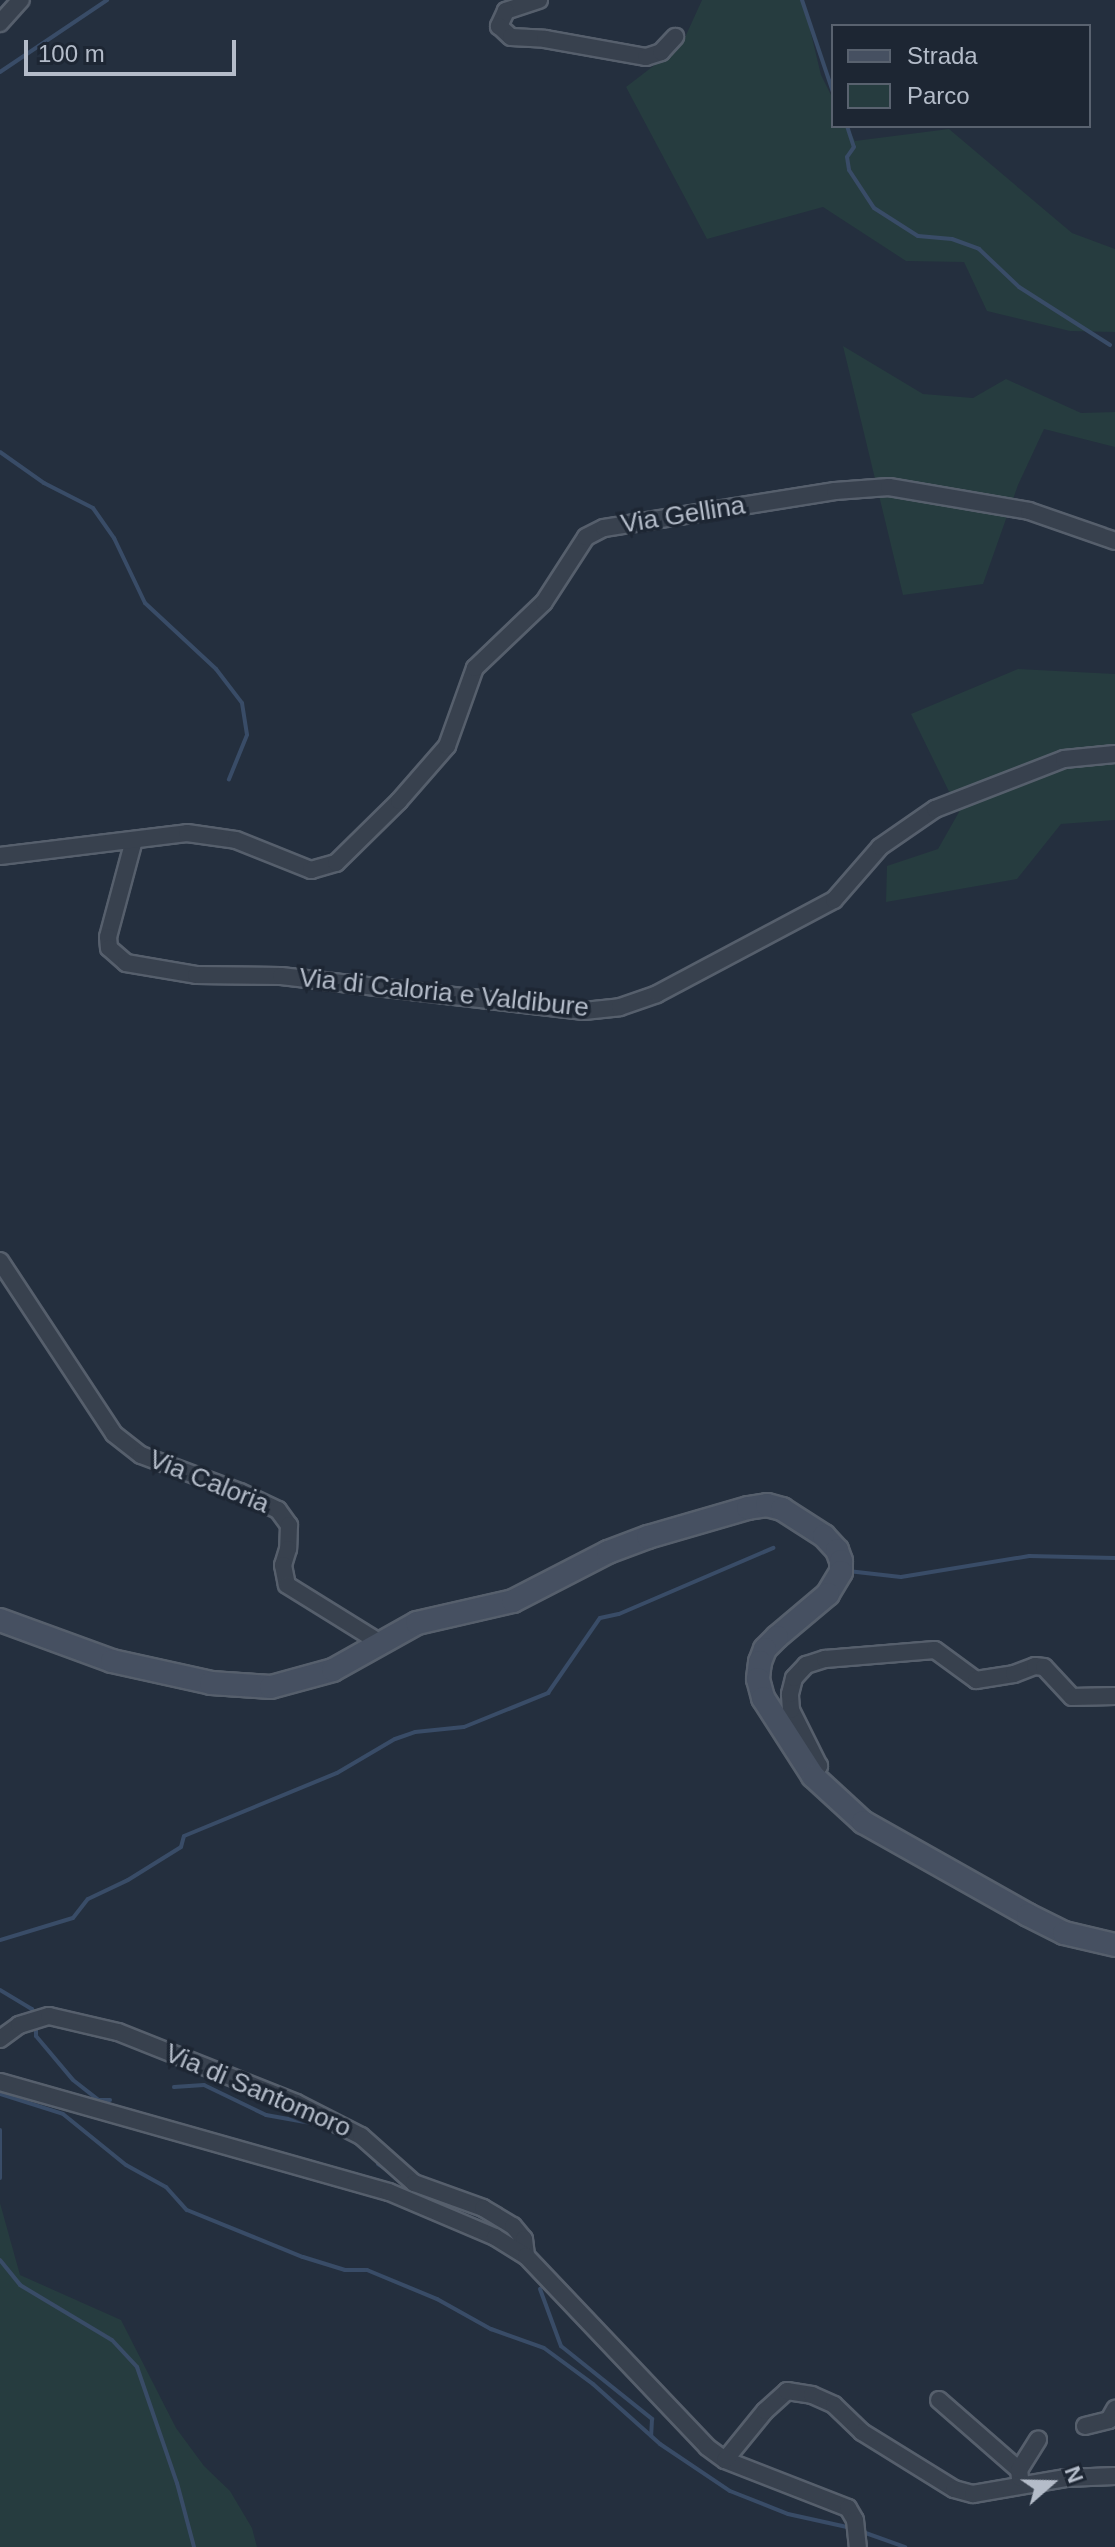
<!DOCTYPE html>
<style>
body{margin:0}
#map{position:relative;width:1115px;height:2547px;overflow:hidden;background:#242f3e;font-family:Helvetica,sans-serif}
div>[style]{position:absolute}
.green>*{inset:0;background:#263c3f}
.stream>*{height:4px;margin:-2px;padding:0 2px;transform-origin:2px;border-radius:2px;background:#394c67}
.roads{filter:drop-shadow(2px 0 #565f6c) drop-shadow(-2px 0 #565f6c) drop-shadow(0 2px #565f6c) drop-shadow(0 -2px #565f6c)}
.street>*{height:16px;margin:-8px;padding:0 8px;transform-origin:8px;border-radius:8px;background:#38414e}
.secondary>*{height:22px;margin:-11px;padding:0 11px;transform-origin:11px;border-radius:11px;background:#465061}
span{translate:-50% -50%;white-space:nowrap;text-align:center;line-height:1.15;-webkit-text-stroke:7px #1d2633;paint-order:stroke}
.street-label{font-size:26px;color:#b4bcc9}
.legend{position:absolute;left:831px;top:24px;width:260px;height:104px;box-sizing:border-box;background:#1d2633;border:2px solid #59626f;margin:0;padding:10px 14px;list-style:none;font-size:24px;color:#b4bcc9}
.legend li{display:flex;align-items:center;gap:16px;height:40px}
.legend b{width:40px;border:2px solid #59626f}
.north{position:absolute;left:1011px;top:2443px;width:80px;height:80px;-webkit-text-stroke:6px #1d2633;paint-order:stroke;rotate:70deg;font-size:22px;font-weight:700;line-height:32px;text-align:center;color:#b4bcc9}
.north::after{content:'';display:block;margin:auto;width:28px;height:36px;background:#b4bcc9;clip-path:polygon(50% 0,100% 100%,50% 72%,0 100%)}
.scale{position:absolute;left:24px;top:40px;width:212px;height:36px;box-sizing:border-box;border:4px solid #b4bcc9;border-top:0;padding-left:10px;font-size:24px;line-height:28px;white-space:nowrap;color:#b4bcc9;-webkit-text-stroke:6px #1d2633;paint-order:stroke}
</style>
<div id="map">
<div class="green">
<div style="clip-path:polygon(702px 0,803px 0,821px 75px,833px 99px,833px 126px,847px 126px,855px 141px,949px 129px,1072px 233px,1115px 249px,1115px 332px,1070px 331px,987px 311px,964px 262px,906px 261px,823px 207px,707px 239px,626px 87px,682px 44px)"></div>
<div style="clip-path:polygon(843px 346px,923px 394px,973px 398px,1006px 379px,1081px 413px,1115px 412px,1115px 447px,1044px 429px,1018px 485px,983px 584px,903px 595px)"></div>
<div style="clip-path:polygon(1018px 669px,1115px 674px,1115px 820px,1061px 824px,1017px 879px,886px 902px,887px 866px,938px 849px,959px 812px,911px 714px)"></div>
<div style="clip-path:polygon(0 2203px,20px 2275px,121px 2320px,176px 2428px,204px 2466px,230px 2491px,252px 2528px,257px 2547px,0 2547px)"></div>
</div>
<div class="stream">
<div style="left:802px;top:0;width:97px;rotate:71.4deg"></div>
<div style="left:0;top:72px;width:129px;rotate:-33.9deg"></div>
<div style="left:847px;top:126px;width:22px;rotate:72deg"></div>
<div style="left:854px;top:147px;width:12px;rotate:125deg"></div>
<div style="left:847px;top:157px;width:13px;rotate:81deg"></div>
<div style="left:849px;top:170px;width:45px;rotate:56.7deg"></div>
<div style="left:874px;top:208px;width:52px;rotate:32.5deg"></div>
<div style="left:918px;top:236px;width:34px;rotate:5deg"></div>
<div style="left:952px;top:239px;width:29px;rotate:20deg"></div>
<div style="left:979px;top:249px;width:55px;rotate:43.5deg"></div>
<div style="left:1019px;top:287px;width:108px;rotate:32.5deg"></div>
<div style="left:0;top:452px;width:54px;rotate:35.2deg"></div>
<div style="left:44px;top:483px;width:55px;rotate:27deg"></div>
<div style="left:93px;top:508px;width:37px;rotate:55deg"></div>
<div style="left:114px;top:538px;width:72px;rotate:64.5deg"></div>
<div style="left:145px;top:603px;width:97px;rotate:42.9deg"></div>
<div style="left:216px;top:669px;width:43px;rotate:52.6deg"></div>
<div style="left:242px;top:703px;width:32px;rotate:81deg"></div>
<div style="left:247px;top:735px;width:48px;rotate:112.2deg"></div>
<div style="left:848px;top:1571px;width:53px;rotate:6.5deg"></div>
<div style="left:901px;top:1577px;width:130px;rotate:-9.3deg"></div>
<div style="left:1029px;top:1556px;width:86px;rotate:1.3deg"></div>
<div style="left:0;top:1940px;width:76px;rotate:-16.8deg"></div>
<div style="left:73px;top:1918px;width:24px;rotate:-52deg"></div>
<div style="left:88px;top:1899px;width:44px;rotate:-25.4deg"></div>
<div style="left:128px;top:1880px;width:62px;rotate:-31.9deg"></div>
<div style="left:181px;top:1847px;width:11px;rotate:-75deg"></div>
<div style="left:184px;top:1836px;width:165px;rotate:-22.4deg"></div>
<div style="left:337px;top:1773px;width:67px;rotate:-30.4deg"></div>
<div style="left:395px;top:1739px;width:21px;rotate:-19deg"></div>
<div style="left:415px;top:1732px;width:49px;rotate:-5.8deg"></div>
<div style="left:464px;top:1727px;width:91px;rotate:-22deg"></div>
<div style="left:548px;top:1693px;width:91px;rotate:-55.3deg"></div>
<div style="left:600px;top:1618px;width:19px;rotate:-12deg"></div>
<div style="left:619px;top:1614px;width:168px;rotate:-23.2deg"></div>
<div style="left:0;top:1990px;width:37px;rotate:31deg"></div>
<div style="left:32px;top:2009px;width:8px;rotate:67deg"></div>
<div style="left:36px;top:2024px;width:12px;rotate:90deg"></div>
<div style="left:36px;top:2036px;width:57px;rotate:49.9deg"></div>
<div style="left:73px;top:2080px;width:33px;rotate:38deg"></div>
<div style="left:99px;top:2100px;width:11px"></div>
<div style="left:174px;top:2087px;width:30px;rotate:-4deg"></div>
<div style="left:204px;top:2085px;width:69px;rotate:25.8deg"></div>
<div style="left:266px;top:2115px;width:51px;rotate:10.2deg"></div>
<div style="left:0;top:2094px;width:66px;rotate:17.6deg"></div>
<div style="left:63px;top:2114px;width:81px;rotate:39deg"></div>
<div style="left:126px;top:2165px;width:46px;rotate:28.8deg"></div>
<div style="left:166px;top:2187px;width:31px;rotate:48deg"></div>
<div style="left:187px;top:2210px;width:125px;rotate:22.1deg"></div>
<div style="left:303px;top:2257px;width:44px;rotate:17.2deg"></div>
<div style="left:345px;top:2270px;width:22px"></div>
<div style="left:367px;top:2270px;width:76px;rotate:22.5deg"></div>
<div style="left:437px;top:2299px;width:62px;rotate:29.1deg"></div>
<div style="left:491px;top:2329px;width:56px;rotate:19.7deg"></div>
<div style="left:544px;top:2348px;width:61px;rotate:36.3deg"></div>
<div style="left:593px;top:2384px;width:90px;rotate:41.8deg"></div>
<div style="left:660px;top:2444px;width:84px;rotate:33.9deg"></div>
<div style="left:730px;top:2491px;width:62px;rotate:21.6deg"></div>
<div style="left:788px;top:2514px;width:65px;rotate:12.5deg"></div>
<div style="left:0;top:2130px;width:48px;rotate:90deg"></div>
<div style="left:378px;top:2164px;width:15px;rotate:32deg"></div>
<div style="left:0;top:2260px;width:32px;rotate:51deg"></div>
<div style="left:20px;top:2285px;width:107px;rotate:30.9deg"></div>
<div style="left:112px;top:2340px;width:37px;rotate:47deg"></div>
<div style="left:137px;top:2367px;width:123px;rotate:71deg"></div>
<div style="left:177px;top:2483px;width:66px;rotate:75.1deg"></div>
<div style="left:540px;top:2289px;width:61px;rotate:69.8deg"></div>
<div style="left:561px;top:2346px;width:117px;rotate:38.7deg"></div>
<div style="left:652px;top:2419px;width:17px;rotate:93deg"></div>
<div style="left:860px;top:2531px;width:48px;rotate:19.6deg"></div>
</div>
<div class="roads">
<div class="street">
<div style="left:539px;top:0;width:35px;rotate:162deg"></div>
<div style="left:506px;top:11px;width:17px;rotate:115deg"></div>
<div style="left:499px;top:26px;width:16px;rotate:43deg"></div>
<div style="left:511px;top:37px;width:34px;rotate:3deg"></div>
<div style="left:545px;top:39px;width:103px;rotate:10.1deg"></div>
<div style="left:646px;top:57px;width:16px;rotate:-18deg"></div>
<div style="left:661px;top:52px;width:21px;rotate:-47deg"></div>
<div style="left:0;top:23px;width:31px;rotate:-48deg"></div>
<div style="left:134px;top:840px;width:100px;rotate:105deg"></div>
<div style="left:108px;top:937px;width:11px;rotate:85deg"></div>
<div style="left:109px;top:948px;width:23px;rotate:41deg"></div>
<div style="left:126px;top:963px;width:71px;rotate:9.7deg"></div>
<div style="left:196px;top:975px;width:85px;rotate:0.7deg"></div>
<div style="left:281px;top:976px;width:305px;rotate:6.6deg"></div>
<div style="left:584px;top:1011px;width:36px;rotate:-6deg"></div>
<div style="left:620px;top:1007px;width:39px;rotate:-19deg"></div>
<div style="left:657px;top:994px;width:200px;rotate:-28deg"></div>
<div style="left:834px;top:900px;width:70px;rotate:-49deg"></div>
<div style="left:880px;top:847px;width:67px;rotate:-34.6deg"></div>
<div style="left:935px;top:809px;width:138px;rotate:-21.2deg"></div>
<div style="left:1064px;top:759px;width:51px;rotate:-5.6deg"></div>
<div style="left:0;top:856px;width:188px;rotate:-7deg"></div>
<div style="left:187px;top:833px;width:49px;rotate:8.1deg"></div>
<div style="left:236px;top:840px;width:81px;rotate:21.8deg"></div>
<div style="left:311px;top:870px;width:26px;rotate:-16deg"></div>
<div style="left:336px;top:863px;width:88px;rotate:-44.5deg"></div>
<div style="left:399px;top:801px;width:73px;rotate:-48.9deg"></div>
<div style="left:447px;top:746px;width:83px;rotate:-70.3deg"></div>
<div style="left:475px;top:668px;width:95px;rotate:-43.7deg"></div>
<div style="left:544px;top:602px;width:77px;rotate:-57.1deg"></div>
<div style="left:586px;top:537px;width:20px;rotate:-27deg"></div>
<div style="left:604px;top:528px;width:234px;rotate:-9.1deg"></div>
<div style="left:835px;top:491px;width:54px;rotate:-4.2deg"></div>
<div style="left:889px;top:487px;width:142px;rotate:9.7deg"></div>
<div style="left:1029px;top:511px;width:91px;rotate:19.2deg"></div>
<div style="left:0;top:1261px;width:207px;rotate:56.6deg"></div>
<div style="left:114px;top:1434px;width:34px;rotate:38deg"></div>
<div style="left:141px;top:1455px;width:106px;rotate:20.5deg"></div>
<div style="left:240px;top:1492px;width:42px;rotate:25.3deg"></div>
<div style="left:278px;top:1510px;width:19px;rotate:54deg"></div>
<div style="left:289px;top:1525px;width:24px;rotate:92deg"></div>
<div style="left:288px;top:1549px;width:17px;rotate:107deg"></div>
<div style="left:283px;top:1565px;width:20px;rotate:79deg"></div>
<div style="left:287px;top:1585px;width:112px;rotate:31.8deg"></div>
<div style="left:813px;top:1776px;width:12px;rotate:-59deg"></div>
<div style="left:819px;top:1766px;width:63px;rotate:-116.6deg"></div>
<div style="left:791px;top:1710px;width:16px;rotate:-94deg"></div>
<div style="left:790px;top:1694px;width:16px;rotate:-76deg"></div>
<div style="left:794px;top:1678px;width:18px;rotate:-47deg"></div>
<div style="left:806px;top:1665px;width:20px;rotate:-18deg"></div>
<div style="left:825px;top:1659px;width:110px;rotate:-4.7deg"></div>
<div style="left:935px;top:1650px;width:51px;rotate:36.2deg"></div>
<div style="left:976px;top:1680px;width:38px;rotate:-9deg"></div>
<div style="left:1014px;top:1674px;width:22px;rotate:-21deg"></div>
<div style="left:1035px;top:1666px;width:9px;rotate:6deg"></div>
<div style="left:1044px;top:1667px;width:41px;rotate:47deg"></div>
<div style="left:1072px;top:1697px;width:43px;rotate:-1.3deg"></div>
<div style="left:0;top:2039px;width:24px;rotate:-36deg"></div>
<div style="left:19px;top:2025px;width:31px;rotate:-17deg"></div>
<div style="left:49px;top:2016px;width:71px;rotate:13.1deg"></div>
<div style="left:118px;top:2032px;width:192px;rotate:21.7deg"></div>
<div style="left:296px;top:2103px;width:73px;rotate:26.9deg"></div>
<div style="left:361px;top:2136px;width:71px;rotate:41.6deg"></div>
<div style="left:414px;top:2183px;width:73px;rotate:19.9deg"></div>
<div style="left:483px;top:2208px;width:35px;rotate:31deg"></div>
<div style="left:513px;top:2226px;width:17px;rotate:50deg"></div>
<div style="left:524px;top:2239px;width:17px;rotate:83deg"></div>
<div style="left:0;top:2082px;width:404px;rotate:15.8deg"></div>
<div style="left:389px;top:2192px;width:115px;rotate:23deg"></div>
<div style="left:495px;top:2237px;width:36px;rotate:32deg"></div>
<div style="left:526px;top:2256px;width:263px;rotate:46.5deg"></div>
<div style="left:707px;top:2447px;width:22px;rotate:36deg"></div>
<div style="left:725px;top:2460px;width:132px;rotate:21.3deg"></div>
<div style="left:848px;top:2508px;width:14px;rotate:60deg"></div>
<div style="left:855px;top:2520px;width:27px;rotate:84deg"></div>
<div style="left:939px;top:2400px;width:106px;rotate:41.2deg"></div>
<div style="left:1085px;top:2426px;width:25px;rotate:-14deg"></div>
<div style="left:1109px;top:2420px;width:13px;rotate:-61deg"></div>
<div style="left:725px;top:2460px;width:63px;rotate:-50.8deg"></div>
<div style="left:765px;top:2411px;width:30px;rotate:-42deg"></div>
<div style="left:787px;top:2391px;width:25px;rotate:9deg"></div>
<div style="left:812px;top:2395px;width:24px;rotate:24deg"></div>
<div style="left:834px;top:2405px;width:39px;rotate:44deg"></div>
<div style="left:862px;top:2432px;width:108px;rotate:31.8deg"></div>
<div style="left:954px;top:2489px;width:20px;rotate:15deg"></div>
<div style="left:973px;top:2494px;width:94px;rotate:-9.8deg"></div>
<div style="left:1066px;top:2478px;width:49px;rotate:-2.3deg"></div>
<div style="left:1020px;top:2478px;width:8px;rotate:-97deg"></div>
<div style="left:1019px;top:2470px;width:36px;rotate:-58deg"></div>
</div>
<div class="secondary">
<div style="left:0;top:1620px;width:119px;rotate:20.1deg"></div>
<div style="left:112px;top:1661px;width:101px;rotate:12.5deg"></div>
<div style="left:211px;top:1683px;width:60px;rotate:3.8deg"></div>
<div style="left:271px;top:1687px;width:64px;rotate:-15.3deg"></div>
<div style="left:333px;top:1670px;width:96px;rotate:-29.2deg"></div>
<div style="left:417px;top:1623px;width:98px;rotate:-12.9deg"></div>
<div style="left:513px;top:1601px;width:107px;rotate:-27.3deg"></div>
<div style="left:608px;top:1552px;width:43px;rotate:-20.6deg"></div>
<div style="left:648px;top:1537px;width:104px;rotate:-16.2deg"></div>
<div style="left:748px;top:1508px;width:19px;rotate:-9deg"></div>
<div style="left:767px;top:1505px;width:16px;rotate:15deg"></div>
<div style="left:782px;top:1509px;width:50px;rotate:32.7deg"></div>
<div style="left:824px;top:1536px;width:19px;rotate:47deg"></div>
<div style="left:837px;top:1550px;width:12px;rotate:70deg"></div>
<div style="left:841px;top:1561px;width:11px;rotate:90deg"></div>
<div style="left:841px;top:1572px;width:26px;rotate:121deg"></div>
<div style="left:828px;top:1594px;width:67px;rotate:139.9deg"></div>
<div style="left:777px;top:1637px;width:17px;rotate:135deg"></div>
<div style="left:765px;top:1649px;width:14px;rotate:111deg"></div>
<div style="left:760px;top:1662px;width:17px;rotate:97deg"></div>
<div style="left:758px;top:1679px;width:20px;rotate:75deg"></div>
<div style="left:763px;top:1698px;width:93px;rotate:57.3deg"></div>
<div style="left:813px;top:1776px;width:68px;rotate:42.6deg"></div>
<div style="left:863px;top:1822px;width:189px;rotate:29.4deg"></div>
<div style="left:1028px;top:1915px;width:40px;rotate:26.6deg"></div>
<div style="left:1064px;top:1933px;width:52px;rotate:13.2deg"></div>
</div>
</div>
<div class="street-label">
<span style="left:683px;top:515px;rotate:-9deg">Via Gellina</span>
<span style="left:444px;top:993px;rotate:6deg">Via di Caloria e Valdibure</span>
<span style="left:209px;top:1482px;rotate:22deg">Via Caloria</span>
<span style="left:258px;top:2091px;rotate:23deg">Via di Santomoro</span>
</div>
<ul class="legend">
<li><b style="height:10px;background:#465061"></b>Strada</li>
<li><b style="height:22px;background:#263c3f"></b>Parco</li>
</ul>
<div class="north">N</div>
<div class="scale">100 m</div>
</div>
